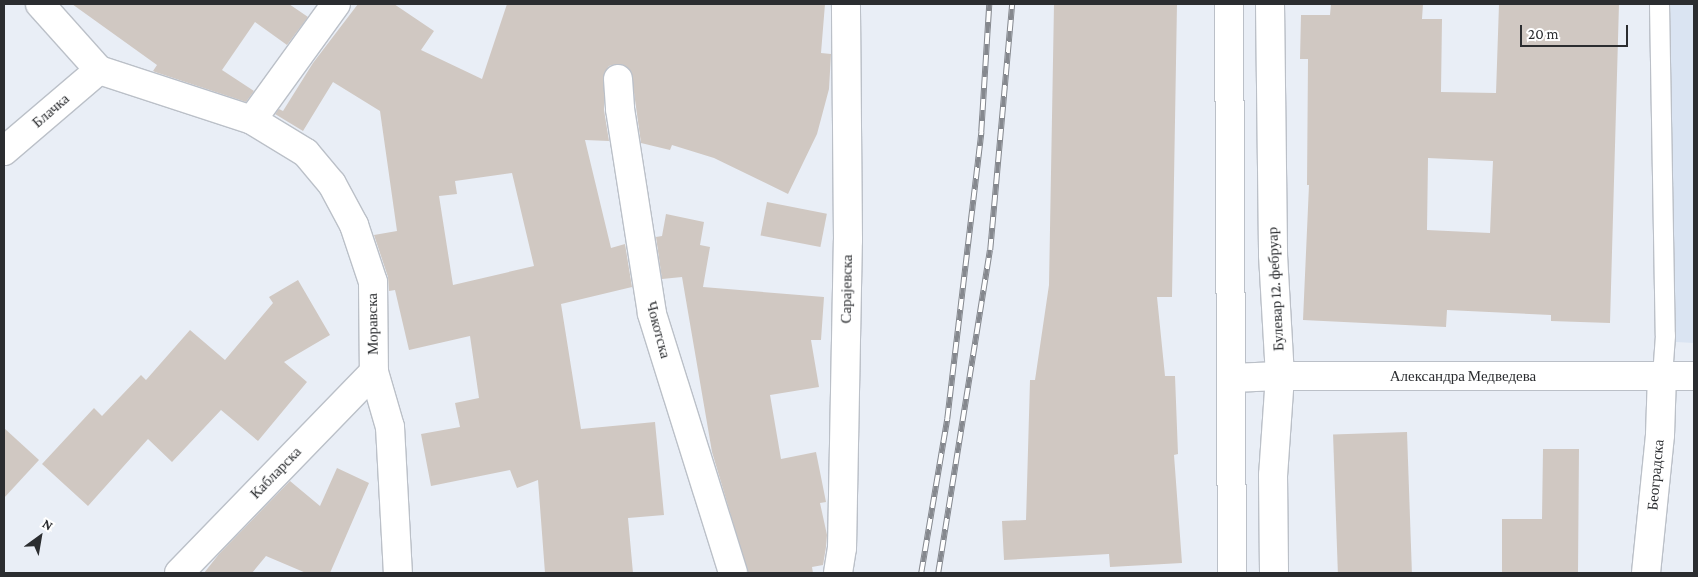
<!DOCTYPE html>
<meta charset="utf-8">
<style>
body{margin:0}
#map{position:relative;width:1698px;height:577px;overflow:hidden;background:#e9eef6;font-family:"Crimson Pro",serif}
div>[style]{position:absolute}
.built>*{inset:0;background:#dae4f2}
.building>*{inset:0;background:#d0c8c2;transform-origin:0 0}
.roads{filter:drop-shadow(1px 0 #bbc0c8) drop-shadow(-1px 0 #bbc0c8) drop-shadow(0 1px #bbc0c8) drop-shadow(0 -1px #bbc0c8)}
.service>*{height:19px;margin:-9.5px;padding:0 9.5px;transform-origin:9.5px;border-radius:9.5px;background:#fff}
.minor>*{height:28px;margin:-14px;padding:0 14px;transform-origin:14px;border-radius:14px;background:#fff}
.secondary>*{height:28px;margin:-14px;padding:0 14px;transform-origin:14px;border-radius:14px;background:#fff}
.rail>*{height:5.5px;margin-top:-2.75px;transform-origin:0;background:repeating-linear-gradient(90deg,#fff 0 11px,#85888e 0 22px);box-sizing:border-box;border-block:1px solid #85888e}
span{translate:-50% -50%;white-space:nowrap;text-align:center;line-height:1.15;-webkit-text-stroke:4.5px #fff;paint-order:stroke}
.street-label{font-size:15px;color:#2b2d30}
.frame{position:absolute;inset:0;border:5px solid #2b2d30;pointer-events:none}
.north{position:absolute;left:15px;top:512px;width:50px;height:50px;-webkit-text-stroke:4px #fff;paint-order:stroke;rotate:32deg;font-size:14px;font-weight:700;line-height:20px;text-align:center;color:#2b2d30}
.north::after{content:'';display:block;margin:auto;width:18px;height:22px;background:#2b2d30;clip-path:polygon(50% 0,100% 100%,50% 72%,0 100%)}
.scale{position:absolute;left:1520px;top:25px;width:108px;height:22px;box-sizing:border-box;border:2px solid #2b2d30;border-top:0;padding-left:6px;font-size:15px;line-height:18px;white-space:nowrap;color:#2b2d30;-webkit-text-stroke:4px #fff;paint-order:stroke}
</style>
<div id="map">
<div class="built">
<div style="clip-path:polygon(1670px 4px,1694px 4px,1694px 343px,1676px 342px)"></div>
</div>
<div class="building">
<div style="clip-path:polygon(72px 4px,289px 4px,308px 17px,287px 45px,255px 22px,222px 70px,254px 91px,246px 102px,155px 72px,153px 71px,157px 65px)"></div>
<div style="clip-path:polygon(evenodd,358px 4px,394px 4px,434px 31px,421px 50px,482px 79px,507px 4px,825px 4px,821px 53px,831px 54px,829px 89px,817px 134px,788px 194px,714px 158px,672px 145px,670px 150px,641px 143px,631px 71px,624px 65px,616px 64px,609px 66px,604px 73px,604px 110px,609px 141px,585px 140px,611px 248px,625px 244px,632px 287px,561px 304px,581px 429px,655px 422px,664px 515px,628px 518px,633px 573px,545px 573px,538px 480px,517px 488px,510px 470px,431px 486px,421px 434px,460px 427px,455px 403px,479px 398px,470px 336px,409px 350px,395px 290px,389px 291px,388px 277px,374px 235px,397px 231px,380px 111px,333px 82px,303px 131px,275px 114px,279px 109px,283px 111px,313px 63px,358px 4px,512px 173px,534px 266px,453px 285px,439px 196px,457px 194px,455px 181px,512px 173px)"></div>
<div style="clip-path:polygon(1054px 4px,1177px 4px,1172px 297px,1157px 297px,1165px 376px,1175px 376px,1178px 454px,1174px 455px,1182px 563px,1110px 567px,1109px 554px,1004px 560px,1002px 521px,1026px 520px,1030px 380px,1035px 380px,1049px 285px)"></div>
<div style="clip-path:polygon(evenodd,1331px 4px,1423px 4px,1422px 19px,1442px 19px,1441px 92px,1496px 93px,1499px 4px,1619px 4px,1610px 323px,1551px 321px,1551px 315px,1447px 310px,1446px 327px,1303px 320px,1309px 185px,1307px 185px,1308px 59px,1300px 59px,1301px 15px,1330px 15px,1331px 4px,1428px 158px,1493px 161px,1490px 233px,1427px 230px,1428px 158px)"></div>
<div style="left:767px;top:202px;width:61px;height:34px;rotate:11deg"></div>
<div style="clip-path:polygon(666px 214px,704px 222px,700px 245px,710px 247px,703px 287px,824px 297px,821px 340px,811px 340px,819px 387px,770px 395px,781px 459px,816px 452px,826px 502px,820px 503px,827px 535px,826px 547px,823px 565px,812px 567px,813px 573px,748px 573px,712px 452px,682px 277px,662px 279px,656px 237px,662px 236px)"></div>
<div style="clip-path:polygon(298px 280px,330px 335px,284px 362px,307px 382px,258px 441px,221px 410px,172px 462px,148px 439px,88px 506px,42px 464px,94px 408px,102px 416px,141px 375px,146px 380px,190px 330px,225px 360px,273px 303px,269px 297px)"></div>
<div style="clip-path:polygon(4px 428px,39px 460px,4px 498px)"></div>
<div style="left:1407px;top:432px;width:141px;height:74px;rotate:88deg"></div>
<div style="clip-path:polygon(1543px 449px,1579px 449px,1578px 573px,1502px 573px,1502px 519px,1542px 519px)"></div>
<div style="clip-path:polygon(337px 468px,369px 483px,330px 573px,306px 573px,266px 556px,252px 573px,204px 573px,219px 554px,290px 481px,320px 506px)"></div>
</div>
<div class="roads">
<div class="service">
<div style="left:1659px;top:4px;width:331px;rotate:89deg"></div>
<div style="left:1665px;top:335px;width:41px;rotate:94.2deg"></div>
</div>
<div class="minor">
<div style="left:40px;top:4px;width:89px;rotate:48.2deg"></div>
<div style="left:99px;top:70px;width:161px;rotate:18.1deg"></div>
<div style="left:252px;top:120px;width:63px;rotate:31.4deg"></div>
<div style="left:306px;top:153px;width:40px;rotate:50deg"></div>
<div style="left:332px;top:184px;width:47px;rotate:61.8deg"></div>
<div style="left:354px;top:225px;width:60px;rotate:71.6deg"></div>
<div style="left:373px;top:282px;width:90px;rotate:89.4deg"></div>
<div style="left:374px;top:372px;width:57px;rotate:73.8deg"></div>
<div style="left:390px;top:427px;width:146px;rotate:86.9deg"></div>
<div style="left:618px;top:79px;width:30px;rotate:86deg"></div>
<div style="left:620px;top:109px;width:207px;rotate:81.1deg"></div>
<div style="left:652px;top:314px;width:271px;rotate:72.6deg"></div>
<div style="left:252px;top:120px;width:143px;rotate:-54.1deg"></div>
<div style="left:4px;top:151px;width:125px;rotate:-40.5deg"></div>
<div style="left:179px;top:573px;width:280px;rotate:-45.9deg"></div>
<div style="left:838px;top:573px;width:25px;rotate:-81deg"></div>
<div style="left:842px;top:548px;width:308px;rotate:-88.9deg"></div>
<div style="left:848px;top:240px;width:236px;rotate:-90.5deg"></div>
<div style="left:1646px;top:573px;width:139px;rotate:-84.2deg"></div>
<div style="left:1660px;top:435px;width:59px;rotate:-88.1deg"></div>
</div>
<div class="secondary">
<div style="left:1229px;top:4px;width:569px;rotate:89.7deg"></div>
<div style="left:1270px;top:4px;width:251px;rotate:89.3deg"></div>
<div style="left:1273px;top:255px;width:121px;rotate:86.7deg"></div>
<div style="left:1280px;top:376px;width:99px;rotate:94deg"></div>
<div style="left:1273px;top:475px;width:98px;rotate:89.4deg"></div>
<div style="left:1231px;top:378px;width:49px;rotate:-2.3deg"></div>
<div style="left:1280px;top:376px;width:414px"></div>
</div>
</div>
<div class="rail">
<div style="left:921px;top:573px;width:156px;rotate:-80.4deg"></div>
<div style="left:947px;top:419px;width:289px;rotate:-83.2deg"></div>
<div style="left:981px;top:132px;width:128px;rotate:-86.4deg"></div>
<div style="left:938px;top:573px;width:327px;rotate:-80.9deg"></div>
<div style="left:990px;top:250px;width:247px;rotate:-84.9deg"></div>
</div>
<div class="street-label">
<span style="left:51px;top:111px;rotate:-41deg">Блачка</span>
<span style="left:847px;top:289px;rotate:-89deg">Сарајевска</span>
<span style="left:1276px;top:289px;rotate:-93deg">Булевар 12. фебруар</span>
<span style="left:373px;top:324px;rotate:-91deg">Моравска</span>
<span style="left:658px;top:330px;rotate:75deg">Чокотска</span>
<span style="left:1463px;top:377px">Александра Медведева</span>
<span style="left:276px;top:473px;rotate:-46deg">Кабларска</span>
<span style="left:1656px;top:475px;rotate:-85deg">Београдска</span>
</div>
<div class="frame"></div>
<div class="north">N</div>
<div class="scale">20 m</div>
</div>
